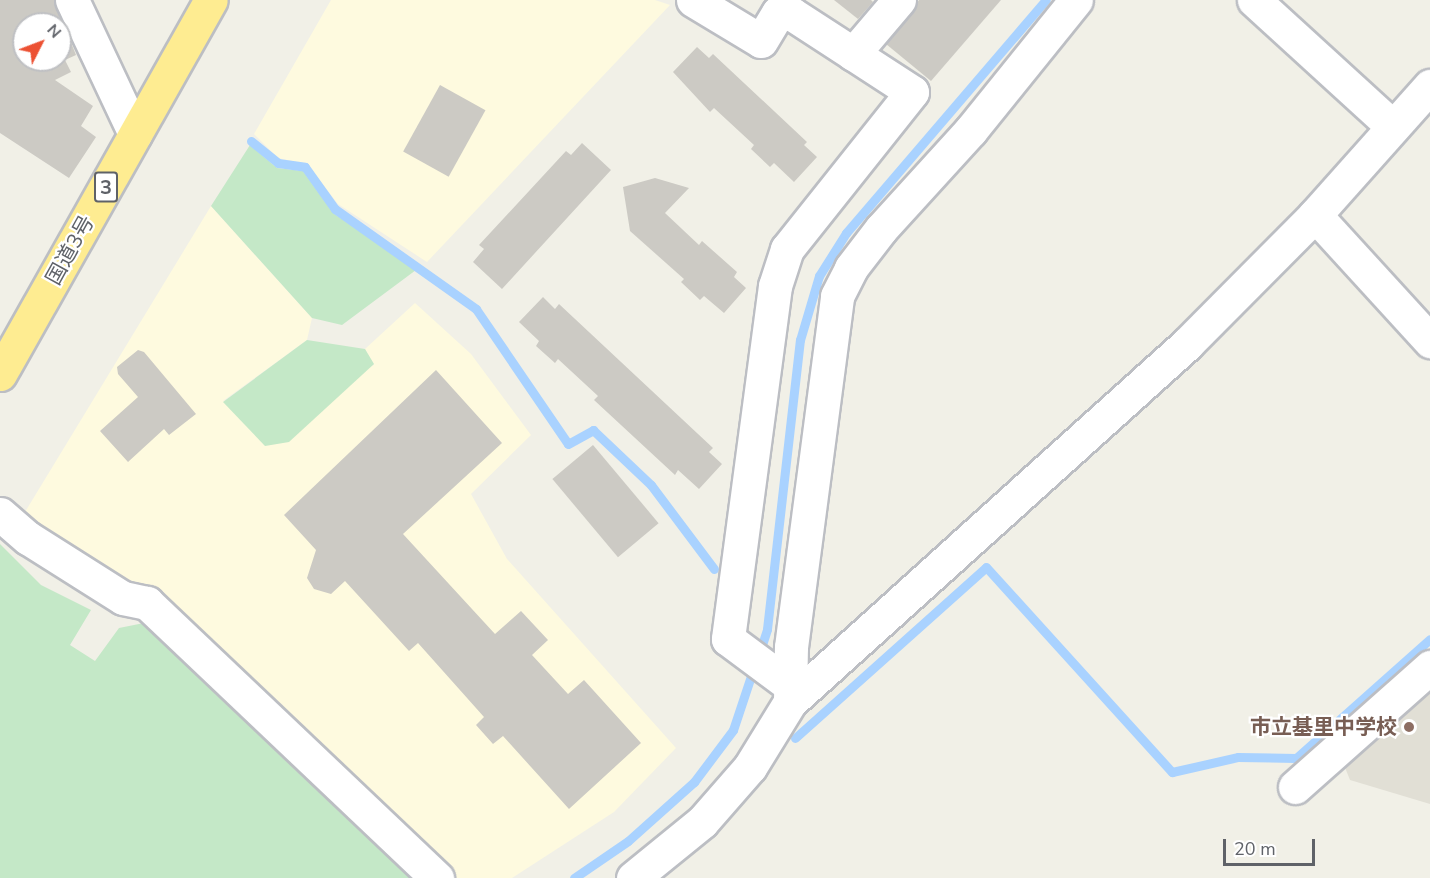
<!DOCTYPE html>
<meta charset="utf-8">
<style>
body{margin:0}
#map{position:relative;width:1430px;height:878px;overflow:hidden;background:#f1f0e7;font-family:"Nunito Sans","Noto Sans JP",sans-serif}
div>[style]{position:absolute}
.commercial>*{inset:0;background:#fefadf}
.education>*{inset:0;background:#e1dfd5}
.green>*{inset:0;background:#c4e8c7}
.stream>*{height:9px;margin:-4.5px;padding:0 4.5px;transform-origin:4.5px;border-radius:4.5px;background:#a9d2ff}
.building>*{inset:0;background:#cccac4;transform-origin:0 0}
.roads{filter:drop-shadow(2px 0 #bcbec3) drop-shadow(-2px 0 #bcbec3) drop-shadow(0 2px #bcbec3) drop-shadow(0 -2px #bcbec3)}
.street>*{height:33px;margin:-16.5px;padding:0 16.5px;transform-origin:16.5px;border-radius:16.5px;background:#fff}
.secondary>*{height:33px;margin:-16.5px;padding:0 16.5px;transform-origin:16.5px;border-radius:16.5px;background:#fff}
.highway>*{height:33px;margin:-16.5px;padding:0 16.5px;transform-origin:16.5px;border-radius:16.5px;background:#feec91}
.dots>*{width:16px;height:16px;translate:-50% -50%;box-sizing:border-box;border:3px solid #fff;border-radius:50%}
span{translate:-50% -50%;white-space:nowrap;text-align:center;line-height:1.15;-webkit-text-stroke:4.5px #fff;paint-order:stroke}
.shield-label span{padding:2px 4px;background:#fff;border:2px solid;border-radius:4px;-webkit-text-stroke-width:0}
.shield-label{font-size:20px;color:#5f6268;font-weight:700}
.street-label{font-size:21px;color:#5f6268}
.education-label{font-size:21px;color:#785e54;font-weight:700}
.right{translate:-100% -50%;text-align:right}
.north{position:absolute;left:12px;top:12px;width:60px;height:60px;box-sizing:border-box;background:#fff;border:2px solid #bfc0c3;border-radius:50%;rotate:48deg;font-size:16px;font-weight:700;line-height:24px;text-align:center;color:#5f6268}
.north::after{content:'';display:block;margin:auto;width:21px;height:27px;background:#ec5133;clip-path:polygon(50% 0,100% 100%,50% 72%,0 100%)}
.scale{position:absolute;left:1223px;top:839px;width:92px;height:27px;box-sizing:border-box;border:3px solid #5f6268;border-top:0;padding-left:8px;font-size:18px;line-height:21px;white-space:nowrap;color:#5f6268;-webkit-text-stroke:4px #fff;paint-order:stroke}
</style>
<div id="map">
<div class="commercial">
<div style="clip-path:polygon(331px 0,655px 0,670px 5px,427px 262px,338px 204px,307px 164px,278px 158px,254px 134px)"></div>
<div style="clip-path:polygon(211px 206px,312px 318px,307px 340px,223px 401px,374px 365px,365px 349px,415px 303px,471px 354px,531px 435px,471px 494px,507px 559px,676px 748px,614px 812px,512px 878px,453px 878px,153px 594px,48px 535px,25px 512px)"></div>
</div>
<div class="education">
<div style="clip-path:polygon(1430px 689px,1430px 804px,1350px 780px,1344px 765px)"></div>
</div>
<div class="green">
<div style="clip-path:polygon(250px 145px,277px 168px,303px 171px,333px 213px,416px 270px,342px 325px,312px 318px,211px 206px)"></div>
<div style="clip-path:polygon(307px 340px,365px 349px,374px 364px,289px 442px,265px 446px,223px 402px)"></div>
<div style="clip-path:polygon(0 544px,41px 585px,91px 610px,70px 645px,95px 661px,119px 628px,149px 622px,411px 878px,0 878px)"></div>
</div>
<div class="stream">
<div style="left:251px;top:141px;width:35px;rotate:39deg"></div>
<div style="left:278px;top:163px;width:27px;rotate:8deg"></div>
<div style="left:305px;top:167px;width:52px;rotate:54.5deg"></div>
<div style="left:335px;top:209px;width:173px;rotate:35.3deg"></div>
<div style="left:476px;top:309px;width:163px;rotate:55.7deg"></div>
<div style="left:568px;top:444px;width:29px;rotate:-29deg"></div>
<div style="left:593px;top:430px;width:80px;rotate:43.5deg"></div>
<div style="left:651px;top:485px;width:105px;rotate:53.1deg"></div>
<div style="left:759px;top:654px;width:26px;rotate:-72deg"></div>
<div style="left:767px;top:629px;width:291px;rotate:-83.5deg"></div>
<div style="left:800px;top:340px;width:67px;rotate:-73.5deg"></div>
<div style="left:819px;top:276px;width:51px;rotate:-57.9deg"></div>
<div style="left:846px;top:233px;width:307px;rotate:-49.4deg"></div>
<div style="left:795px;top:738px;width:256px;rotate:-41.8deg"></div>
<div style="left:986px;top:567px;width:277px;rotate:47.8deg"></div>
<div style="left:1172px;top:772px;width:68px;rotate:-12.8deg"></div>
<div style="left:1238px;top:757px;width:58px;rotate:1deg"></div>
<div style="left:1296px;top:758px;width:179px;rotate:-41.6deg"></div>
<div style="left:574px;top:878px;width:65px;rotate:-34.4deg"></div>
<div style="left:628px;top:841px;width:89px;rotate:-41.8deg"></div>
<div style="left:694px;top:782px;width:65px;rotate:-53.1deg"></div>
<div style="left:733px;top:730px;width:66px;rotate:-71.6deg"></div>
</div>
<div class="building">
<div style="clip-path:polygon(evenodd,0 0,54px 0,76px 55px,65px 60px,71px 72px,55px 80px,93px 106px,81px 126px,96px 137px,69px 178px,0 133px,0 0,24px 24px,60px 24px,60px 60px,24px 60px,24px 24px)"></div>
<div style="clip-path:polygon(834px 0,871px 0,873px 2px,858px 19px)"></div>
<div style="clip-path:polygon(919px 0,1001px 0,931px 81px,886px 44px)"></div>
<div style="clip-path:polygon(697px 47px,709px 58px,713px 54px,807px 142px,804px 145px,817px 157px,794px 182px,774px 163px,770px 167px,751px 149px,754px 145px,714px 108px,710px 112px,673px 72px)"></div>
<div style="left:440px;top:85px;width:52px;height:76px;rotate:29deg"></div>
<div style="clip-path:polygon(582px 143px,611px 170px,502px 289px,473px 262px,484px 249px,479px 245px,566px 151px,571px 155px)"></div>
<div style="clip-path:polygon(655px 178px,689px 188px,665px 213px,699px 245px,702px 241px,737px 272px,734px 277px,746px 288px,724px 313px,704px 296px,700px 300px,681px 282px,684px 279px,630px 231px,623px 187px)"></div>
<div style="clip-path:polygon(543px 297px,555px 309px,559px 304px,713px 448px,709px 452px,722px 464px,699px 489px,678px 470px,675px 475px,594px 400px,598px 396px,558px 359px,555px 363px,536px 346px,539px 341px,519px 322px)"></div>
<div style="clip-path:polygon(138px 350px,144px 352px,196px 414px,169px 435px,164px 429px,128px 462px,100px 431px,138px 397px,118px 374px,117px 367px)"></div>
<div style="clip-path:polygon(436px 370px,502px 443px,403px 534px,495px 634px,521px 611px,548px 640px,532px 655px,568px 694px,584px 680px,641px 743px,569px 809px,503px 736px,493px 744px,476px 725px,484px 717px,418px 643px,409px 651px,345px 581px,331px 594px,314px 589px,307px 578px,316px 550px,284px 515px)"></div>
<div style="left:593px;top:445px;width:102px;height:53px;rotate:50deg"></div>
</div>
<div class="roads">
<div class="street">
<div style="left:72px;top:0;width:148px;rotate:64.8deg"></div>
<div style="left:693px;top:0;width:79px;rotate:31.1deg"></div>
<div style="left:761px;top:41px;width:33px;rotate:-59deg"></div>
<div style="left:778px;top:13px;width:14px;rotate:4deg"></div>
<div style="left:792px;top:14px;width:143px;rotate:33deg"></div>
<div style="left:912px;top:92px;width:201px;rotate:128.5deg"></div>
<div style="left:787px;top:249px;width:39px;rotate:108deg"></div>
<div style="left:775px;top:286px;width:356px;rotate:97.6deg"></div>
<div style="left:728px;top:639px;width:77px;rotate:36.6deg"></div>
<div style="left:1254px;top:0;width:188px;rotate:42.4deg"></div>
<div style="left:853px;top:54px;width:71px;rotate:-49.6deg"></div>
<div style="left:1315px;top:215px;width:171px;rotate:47.6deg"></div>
<div style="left:0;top:514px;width:37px;rotate:41deg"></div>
<div style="left:28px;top:538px;width:112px;rotate:32.3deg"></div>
<div style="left:123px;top:598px;width:25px;rotate:12deg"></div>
<div style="left:147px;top:603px;width:400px;rotate:43.5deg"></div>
<div style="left:790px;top:702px;width:55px;rotate:-89deg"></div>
<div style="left:791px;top:647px;width:354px;rotate:-82.5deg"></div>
<div style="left:837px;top:296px;width:31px;rotate:-63deg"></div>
<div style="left:851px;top:268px;width:49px;rotate:-52.4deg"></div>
<div style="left:881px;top:229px;width:134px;rotate:-47.7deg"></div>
<div style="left:971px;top:130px;width:167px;rotate:-51.1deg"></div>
<div style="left:1295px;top:787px;width:181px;rotate:-41.6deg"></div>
</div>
<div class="secondary">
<div style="left:633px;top:878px;width:89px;rotate:-39.1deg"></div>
<div style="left:702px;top:822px;width:73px;rotate:-48.9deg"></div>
<div style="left:750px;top:767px;width:76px;rotate:-58.4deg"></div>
<div style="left:790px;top:702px;width:535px;rotate:-42.04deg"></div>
<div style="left:1187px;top:344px;width:182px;rotate:-45.2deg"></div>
<div style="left:1315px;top:215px;width:173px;rotate:-48.3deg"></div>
</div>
<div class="highway">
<div style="left:0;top:374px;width:429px;rotate:-60.6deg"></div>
</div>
</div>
<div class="dots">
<div style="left:1409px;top:727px;background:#8d6e63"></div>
</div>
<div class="shield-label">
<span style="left:106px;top:187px">3</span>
</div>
<div class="street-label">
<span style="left:70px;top:250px;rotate:-61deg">国道3号</span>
</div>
<div class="education-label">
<span class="right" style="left:1397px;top:727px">市立基里中学校</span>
</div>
<div class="north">N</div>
<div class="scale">20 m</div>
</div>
